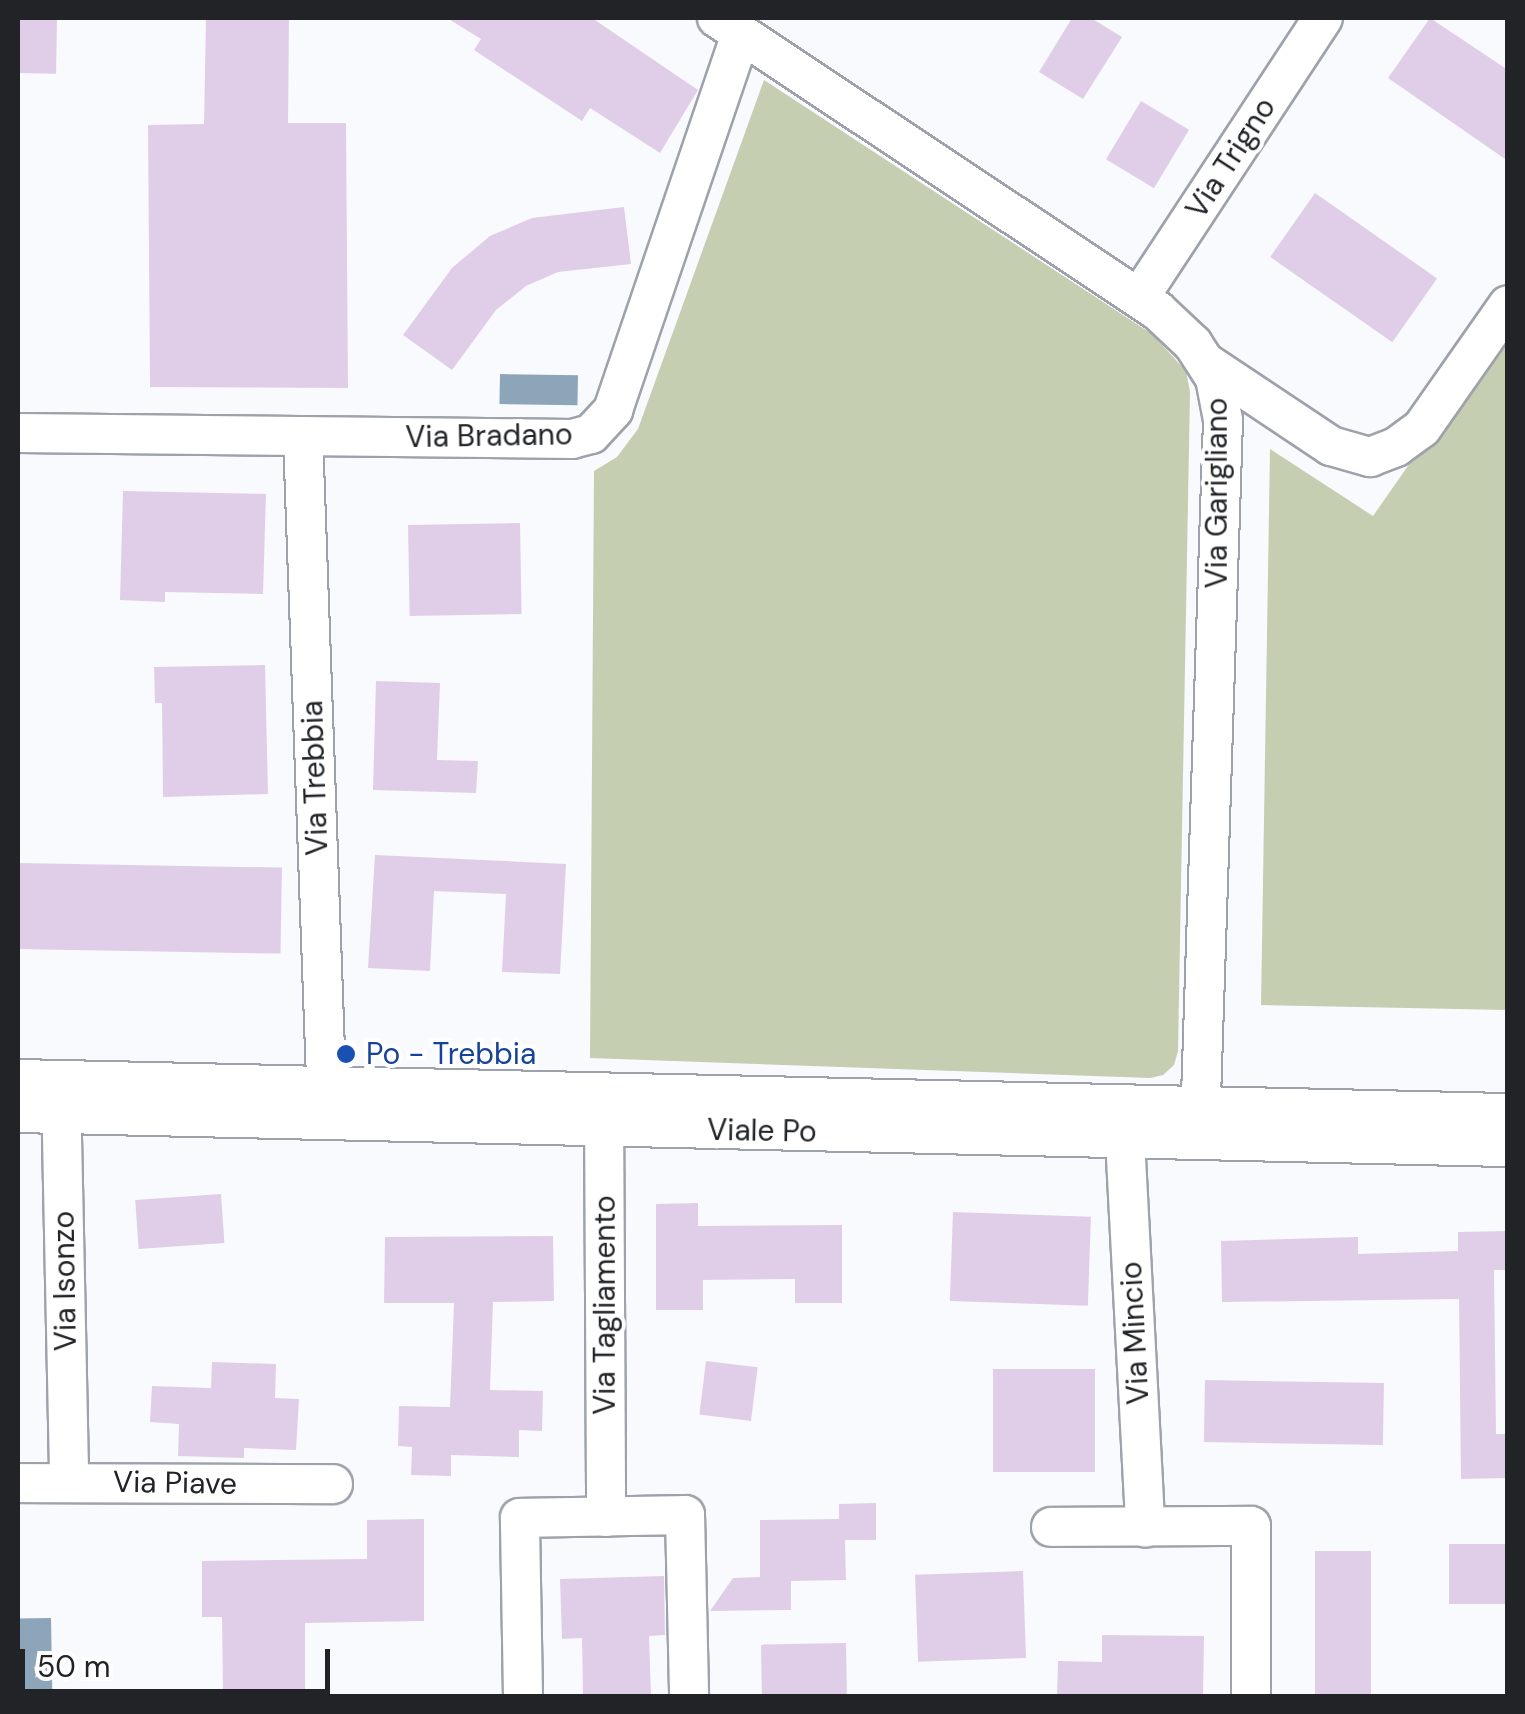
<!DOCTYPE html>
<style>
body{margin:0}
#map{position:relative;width:1525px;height:1714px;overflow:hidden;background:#f8fafe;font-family:"DM Sans",sans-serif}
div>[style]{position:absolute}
.green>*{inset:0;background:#c5ceb1}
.water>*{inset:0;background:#8ca5b9;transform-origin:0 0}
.building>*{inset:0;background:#e0cee8;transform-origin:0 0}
.roads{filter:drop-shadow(2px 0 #9ea2ab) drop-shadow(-2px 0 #9ea2ab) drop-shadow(0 2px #9ea2ab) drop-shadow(0 -2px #9ea2ab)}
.minor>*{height:38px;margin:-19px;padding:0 19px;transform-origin:19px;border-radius:19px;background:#fff}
.dots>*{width:28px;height:28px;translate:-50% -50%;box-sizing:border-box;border:5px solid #fff;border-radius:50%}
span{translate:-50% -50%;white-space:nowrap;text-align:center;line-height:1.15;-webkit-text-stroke:8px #fff;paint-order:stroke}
.street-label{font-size:30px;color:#212326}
.transit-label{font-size:30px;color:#164399}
.left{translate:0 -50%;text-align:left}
.frame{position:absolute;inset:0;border:20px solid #212326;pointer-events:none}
.scale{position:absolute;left:20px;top:1649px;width:310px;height:45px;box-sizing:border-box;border:5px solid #212326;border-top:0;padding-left:12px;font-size:30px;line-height:35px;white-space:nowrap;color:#212326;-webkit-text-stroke:8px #fff;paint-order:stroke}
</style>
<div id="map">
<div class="green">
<div style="clip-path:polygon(764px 80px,1152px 334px,1186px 371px,1190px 392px,1178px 1051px,1174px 1065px,1163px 1075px,1150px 1078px,590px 1058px,594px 471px,617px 457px,638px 429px)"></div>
<div style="clip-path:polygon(1507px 324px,1507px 1010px,1261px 1005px,1270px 449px,1373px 516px)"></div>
</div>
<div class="water">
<div style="left:500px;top:374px;width:78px;height:30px;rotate:1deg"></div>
<div style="left:51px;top:1618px;width:78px;height:33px;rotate:89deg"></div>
</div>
<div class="building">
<div style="left:18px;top:18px;width:39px;height:55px;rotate:1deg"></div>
<div style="clip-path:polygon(206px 18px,289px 18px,288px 123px,346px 123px,348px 388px,150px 387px,148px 125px,204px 124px)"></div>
<div style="clip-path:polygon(447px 18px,592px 18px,698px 90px,660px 153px,590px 108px,582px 121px,474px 50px,481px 39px)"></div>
<div style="clip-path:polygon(1072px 18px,1091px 18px,1122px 37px,1083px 99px,1039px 72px)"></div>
<div style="clip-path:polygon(1430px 18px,1508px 70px,1508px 161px,1388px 78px)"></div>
<div style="left:1141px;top:101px;width:56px;height:68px;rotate:31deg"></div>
<div style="left:1315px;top:193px;width:149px;height:78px;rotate:35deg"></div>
<div style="clip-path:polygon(624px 207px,631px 264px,558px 272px,526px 286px,496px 310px,452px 370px,403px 335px,452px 268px,490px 236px,532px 218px)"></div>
<div style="clip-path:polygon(123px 491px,266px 494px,263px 594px,165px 592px,165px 602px,120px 600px)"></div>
<div style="left:520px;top:523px;width:91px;height:112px;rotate:89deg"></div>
<div style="clip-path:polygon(265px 665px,268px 794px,163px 797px,162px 703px,155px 703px,154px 667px)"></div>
<div style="clip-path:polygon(376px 681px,440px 683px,437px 760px,478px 761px,476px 793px,373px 790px)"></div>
<div style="clip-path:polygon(375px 855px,566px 864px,560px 974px,502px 972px,506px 894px,434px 891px,430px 971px,368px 968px)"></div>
<div style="left:18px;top:863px;width:264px;height:86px;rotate:1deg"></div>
<div style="left:221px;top:1194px;width:49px;height:86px;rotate:86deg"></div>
<div style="clip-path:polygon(698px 1203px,698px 1226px,842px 1225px,842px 1303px,795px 1303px,795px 1279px,703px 1280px,703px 1310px,656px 1310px,656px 1204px)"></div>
<div style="left:953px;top:1212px;width:138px;height:89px;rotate:2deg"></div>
<div style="clip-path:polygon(1508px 1231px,1508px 1270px,1494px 1270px,1496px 1434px,1508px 1434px,1508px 1478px,1461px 1479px,1459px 1299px,1222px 1302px,1221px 1241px,1358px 1237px,1358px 1254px,1458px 1251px,1458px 1232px)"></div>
<div style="clip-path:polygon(553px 1236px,554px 1301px,493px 1302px,490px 1390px,543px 1391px,542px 1431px,519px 1430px,519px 1457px,451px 1455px,451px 1476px,411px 1475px,412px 1447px,398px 1446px,399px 1406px,450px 1407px,454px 1303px,384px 1303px,385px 1237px)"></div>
<div style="left:706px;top:1361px;width:52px;height:54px;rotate:7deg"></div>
<div style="clip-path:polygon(212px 1362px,276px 1364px,275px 1398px,299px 1399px,296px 1450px,244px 1448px,244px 1458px,178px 1456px,179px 1424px,150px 1422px,152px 1386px,211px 1388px)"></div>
<div style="left:1095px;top:1369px;width:103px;height:102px;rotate:90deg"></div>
<div style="left:1205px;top:1380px;width:179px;height:62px;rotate:1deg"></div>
<div style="clip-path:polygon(876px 1503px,876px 1540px,845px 1540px,846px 1580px,791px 1581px,791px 1610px,710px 1611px,733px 1578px,760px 1577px,760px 1520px,839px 1519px,839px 1504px)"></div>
<div style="clip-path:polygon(424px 1519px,424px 1621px,305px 1623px,305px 1696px,223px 1696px,222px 1617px,202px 1617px,202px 1561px,367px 1559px,367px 1520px)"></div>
<div style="left:1508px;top:1544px;width:60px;height:59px;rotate:90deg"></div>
<div style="left:1315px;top:1551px;width:56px;height:145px"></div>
<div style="left:1023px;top:1571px;width:87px;height:108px;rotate:88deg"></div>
<div style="clip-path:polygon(664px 1576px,665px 1635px,649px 1636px,651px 1696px,583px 1696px,582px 1638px,562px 1639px,560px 1579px)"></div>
<div style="clip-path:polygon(1102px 1635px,1204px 1636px,1203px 1696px,1057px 1696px,1058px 1661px,1102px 1662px)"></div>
<div style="left:846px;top:1643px;width:53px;height:85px;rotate:89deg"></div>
</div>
<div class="roads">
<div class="minor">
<div style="left:717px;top:18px;width:529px;rotate:33.6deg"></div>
<div style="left:1158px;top:311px;width:48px;rotate:43.3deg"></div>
<div style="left:1193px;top:344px;width:40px;rotate:57.1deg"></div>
<div style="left:1215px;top:378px;width:43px;rotate:79.2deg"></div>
<div style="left:1223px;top:420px;width:708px;rotate:91.86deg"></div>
<div style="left:1139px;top:298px;width:335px;rotate:-56.7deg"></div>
<div style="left:1208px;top:364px;width:148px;rotate:33.7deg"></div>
<div style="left:1331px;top:446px;width:41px;rotate:15.8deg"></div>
<div style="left:1370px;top:457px;width:28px;rotate:-21deg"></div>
<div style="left:1396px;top:447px;width:32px;rotate:-36deg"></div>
<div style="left:1422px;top:428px;width:150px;rotate:-55deg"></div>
<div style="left:18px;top:433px;width:554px;rotate:0.62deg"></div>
<div style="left:572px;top:439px;width:20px;rotate:-15deg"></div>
<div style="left:591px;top:434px;width:33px;rotate:-47deg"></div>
<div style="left:613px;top:410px;width:397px;rotate:-71.2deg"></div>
<div style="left:303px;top:436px;width:672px;rotate:87.95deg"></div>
<div style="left:18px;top:1079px;width:1490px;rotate:1.31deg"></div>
<div style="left:61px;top:1089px;width:393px;rotate:88.8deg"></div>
<div style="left:604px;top:1105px;width:412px;rotate:89.7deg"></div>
<div style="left:18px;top:1113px;width:1490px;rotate:1.31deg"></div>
<div style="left:1125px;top:1139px;width:389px;rotate:87deg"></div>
<div style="left:18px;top:1483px;width:315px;rotate:0.2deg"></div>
<div style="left:1051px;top:1527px;width:200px;rotate:-0.3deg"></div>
<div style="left:1251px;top:1526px;width:170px;rotate:90deg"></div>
<div style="left:523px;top:1696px;width:178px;rotate:-91deg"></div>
<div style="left:520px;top:1518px;width:165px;rotate:-1deg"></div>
<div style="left:685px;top:1515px;width:181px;rotate:88.7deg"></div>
</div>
</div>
<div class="dots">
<div style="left:346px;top:1054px;background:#1a4fb4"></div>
</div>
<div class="street-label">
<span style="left:1231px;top:158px;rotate:-57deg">Via Trigno</span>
<span style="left:489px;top:436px;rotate:-1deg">Via Bradano</span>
<span style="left:1217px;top:493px;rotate:-90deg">Via Garigliano</span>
<span style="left:315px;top:778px;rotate:-92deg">Via Trebbia</span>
<span style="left:762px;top:1131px;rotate:1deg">Viale Po</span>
<span style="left:65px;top:1281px;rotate:-91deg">Via Isonzo</span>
<span style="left:605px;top:1305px;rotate:-90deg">Via Tagliamento</span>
<span style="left:1135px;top:1333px;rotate:-93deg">Via Mincio</span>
<span style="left:175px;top:1483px;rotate:1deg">Via Piave</span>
</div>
<div class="transit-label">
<span class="left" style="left:366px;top:1054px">Po - Trebbia</span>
</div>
<div class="frame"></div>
<div class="scale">50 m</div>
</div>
